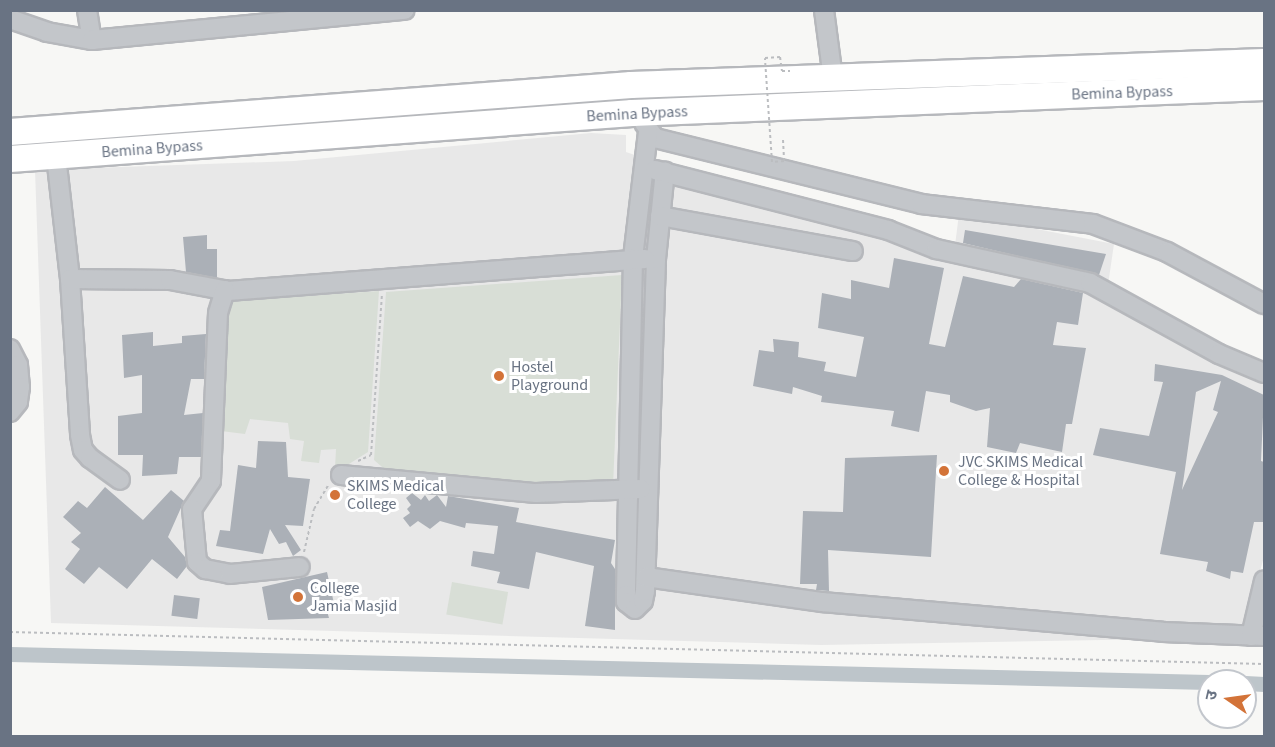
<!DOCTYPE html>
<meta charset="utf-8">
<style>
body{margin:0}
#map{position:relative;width:1275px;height:747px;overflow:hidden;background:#f7f7f5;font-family:"Source Sans 3","Noto Sans Devanagari",sans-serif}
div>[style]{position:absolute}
.built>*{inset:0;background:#e8e8e8}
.green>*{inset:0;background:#d8ded6;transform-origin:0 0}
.canal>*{height:15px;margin:-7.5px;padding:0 7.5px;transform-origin:7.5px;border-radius:7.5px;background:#bdc5ca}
.building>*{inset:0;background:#abb0b7;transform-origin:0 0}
.path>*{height:2px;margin-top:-1px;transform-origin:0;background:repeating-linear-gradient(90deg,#bbbdc0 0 3px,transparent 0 6px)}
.roads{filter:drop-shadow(2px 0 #b6b8bc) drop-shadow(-2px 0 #b6b8bc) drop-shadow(0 2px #b6b8bc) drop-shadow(0 -2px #b6b8bc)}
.minor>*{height:18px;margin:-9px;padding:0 9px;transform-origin:9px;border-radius:9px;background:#c3c6ca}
.highway>*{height:26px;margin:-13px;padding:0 13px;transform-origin:13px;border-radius:13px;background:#fff}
.path-bridge>*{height:2px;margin-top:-1px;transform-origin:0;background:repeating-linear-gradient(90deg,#bbbdc0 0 3px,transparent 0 6px)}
.dots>*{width:16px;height:16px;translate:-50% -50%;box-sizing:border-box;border:3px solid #fff;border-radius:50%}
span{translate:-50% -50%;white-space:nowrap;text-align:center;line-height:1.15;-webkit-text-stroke:6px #fff;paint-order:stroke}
.street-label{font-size:16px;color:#697383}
.poi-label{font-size:16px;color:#697383}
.left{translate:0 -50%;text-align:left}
.frame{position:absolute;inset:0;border:12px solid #697383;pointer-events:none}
.north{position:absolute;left:1197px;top:669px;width:60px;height:60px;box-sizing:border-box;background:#fff;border:2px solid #c3c7cd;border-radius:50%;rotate:283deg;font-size:16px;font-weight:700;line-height:24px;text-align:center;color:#697383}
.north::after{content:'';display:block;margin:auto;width:21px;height:27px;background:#d37338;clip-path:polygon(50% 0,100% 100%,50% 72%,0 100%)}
</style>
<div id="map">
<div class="built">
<div style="clip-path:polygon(591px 133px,626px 135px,626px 152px,884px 239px,954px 253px,959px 214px,1114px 244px,1108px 285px,1167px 331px,1264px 384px,1264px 557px,1243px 630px,1160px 639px,821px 645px,51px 623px,35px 170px,294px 161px)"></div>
</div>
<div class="green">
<div style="clip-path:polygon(622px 275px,613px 486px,545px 487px,389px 473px,374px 460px,386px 292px)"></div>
<div style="clip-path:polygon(379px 291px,368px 452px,341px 469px,335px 468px,336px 449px,321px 450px,319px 463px,301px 461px,304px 441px,290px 439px,288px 423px,250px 419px,245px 434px,221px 431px,227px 305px,233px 301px)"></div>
<div style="left:452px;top:582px;width:57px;height:33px;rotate:10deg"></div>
</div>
<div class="canal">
<div style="left:10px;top:654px;width:1199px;rotate:1.34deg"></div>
<div style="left:1245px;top:683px;width:19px;rotate:3deg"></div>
</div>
<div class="building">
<div style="clip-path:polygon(965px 230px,1106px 254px,1099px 275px,963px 243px)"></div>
<div style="clip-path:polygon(207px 235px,207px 249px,217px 249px,217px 278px,186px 272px,183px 237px)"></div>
<div style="clip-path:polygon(894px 258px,944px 268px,929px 344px,945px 347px,963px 276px,1014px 287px,1021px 279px,1083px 293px,1078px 325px,1057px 322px,1053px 345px,1086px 348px,1072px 424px,1066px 424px,1062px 452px,1020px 443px,1016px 453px,987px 447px,990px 408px,976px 411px,950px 402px,950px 395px,926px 391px,919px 432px,891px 426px,894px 411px,821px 402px,822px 396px,793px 387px,792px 394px,753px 386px,759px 350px,774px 352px,773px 339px,799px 342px,798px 357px,826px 362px,824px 371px,856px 377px,864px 337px,818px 328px,822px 293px,851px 299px,851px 280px,889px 288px)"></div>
<div style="clip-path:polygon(153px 332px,153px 346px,182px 343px,182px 336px,206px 334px,204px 379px,191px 379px,184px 415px,203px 413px,201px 457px,179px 457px,177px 474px,142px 476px,143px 455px,118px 455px,118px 416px,142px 413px,142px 375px,124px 378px,122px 335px)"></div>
<div style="clip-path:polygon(evenodd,1155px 364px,1222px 375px,1264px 395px,1261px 461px,1264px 462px,1264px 522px,1254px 522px,1243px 573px,1231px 571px,1230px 579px,1206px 571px,1208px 562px,1160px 554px,1176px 472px,1093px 455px,1100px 428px,1149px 436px,1163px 382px,1154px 381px,1155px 364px,1221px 381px,1213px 410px,1218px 412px,1182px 490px,1196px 392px,1221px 381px)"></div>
<div style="clip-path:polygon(258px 441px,286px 442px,288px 477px,310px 479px,303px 526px,285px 525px,301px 550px,293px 556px,286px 542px,279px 544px,270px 529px,263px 554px,216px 546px,220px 530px,230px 531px,238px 465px,256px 468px)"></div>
<div style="clip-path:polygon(937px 455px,931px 557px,828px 550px,829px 591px,816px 590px,817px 584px,800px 584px,803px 511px,843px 512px,845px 458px)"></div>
<div style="clip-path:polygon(105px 487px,143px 520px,171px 490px,184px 501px,168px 537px,185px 557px,187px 566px,177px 579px,152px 559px,127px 589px,99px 567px,84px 584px,65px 569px,80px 549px,71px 542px,81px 533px,63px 517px,78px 501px,87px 508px)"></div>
<div style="clip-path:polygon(412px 493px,421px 500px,425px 495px,429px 501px,437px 495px,446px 507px,448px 496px,519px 508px,516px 522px,615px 540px,611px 563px,615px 569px,615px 630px,585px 626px,594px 566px,536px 552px,529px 589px,497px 583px,500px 572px,471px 566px,473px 551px,494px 554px,498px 526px,466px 523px,465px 528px,440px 521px,430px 529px,418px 521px,410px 527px,403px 518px,410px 513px,407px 509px,411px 505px,406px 498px)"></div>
<div style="clip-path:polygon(327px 572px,335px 608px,327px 611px,329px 618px,268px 620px,262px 587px)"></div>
<div style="left:174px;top:595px;width:26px;height:21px;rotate:7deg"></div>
</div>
<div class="path">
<div style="left:358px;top:461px;width:14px;rotate:-25deg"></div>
<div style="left:371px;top:455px;width:160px;rotate:-86.1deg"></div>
<div style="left:304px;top:552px;width:44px;rotate:-76.9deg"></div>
<div style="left:314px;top:509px;width:27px;rotate:-59deg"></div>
<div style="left:10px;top:632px;width:1254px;rotate:1.46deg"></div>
</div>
<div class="roads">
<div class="minor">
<div style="left:87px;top:10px;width:30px;rotate:81deg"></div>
<div style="left:824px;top:10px;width:69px;rotate:82.5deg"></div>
<div style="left:10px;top:19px;width:39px;rotate:19deg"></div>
<div style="left:47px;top:32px;width:46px;rotate:10.1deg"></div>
<div style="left:92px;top:40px;width:314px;rotate:-5.5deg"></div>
<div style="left:644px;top:123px;width:19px;rotate:54deg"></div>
<div style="left:655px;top:138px;width:274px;rotate:13.9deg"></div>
<div style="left:921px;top:204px;width:173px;rotate:6.6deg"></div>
<div style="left:1093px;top:224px;width:79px;rotate:20.7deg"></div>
<div style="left:1167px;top:252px;width:110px;rotate:28.2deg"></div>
<div style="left:648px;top:132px;width:127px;rotate:96.8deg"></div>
<div style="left:633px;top:258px;width:337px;rotate:91.2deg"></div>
<div style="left:626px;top:595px;width:7px;rotate:90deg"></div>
<div style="left:626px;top:602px;width:11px;rotate:38deg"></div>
<div style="left:635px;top:609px;width:11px;rotate:-45deg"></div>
<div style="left:643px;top:601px;width:10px;rotate:-79deg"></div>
<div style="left:645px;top:591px;width:332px;rotate:-88.1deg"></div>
<div style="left:656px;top:259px;width:88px;rotate:-84.2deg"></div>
<div style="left:56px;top:156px;width:124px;rotate:83.5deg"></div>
<div style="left:70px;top:279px;width:156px;rotate:86.3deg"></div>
<div style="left:80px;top:435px;width:15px;rotate:79deg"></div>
<div style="left:83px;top:450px;width:11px;rotate:49deg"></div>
<div style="left:90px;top:458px;width:37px;rotate:36deg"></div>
<div style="left:655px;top:170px;width:241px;rotate:14.4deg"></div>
<div style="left:888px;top:230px;width:52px;rotate:21.6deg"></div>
<div style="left:936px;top:249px;width:158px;rotate:12.4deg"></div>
<div style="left:1090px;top:283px;width:147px;rotate:28.8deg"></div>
<div style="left:1219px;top:354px;width:49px;rotate:22.9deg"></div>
<div style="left:660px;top:216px;width:196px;rotate:10.3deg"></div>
<div style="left:70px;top:279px;width:100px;rotate:0.6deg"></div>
<div style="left:170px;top:280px;width:59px;rotate:10.7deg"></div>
<div style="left:228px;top:291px;width:418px;rotate:-4.4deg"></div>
<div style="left:225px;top:290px;width:24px;rotate:107deg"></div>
<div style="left:218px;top:313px;width:168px;rotate:92.4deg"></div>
<div style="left:211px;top:481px;width:34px;rotate:124deg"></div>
<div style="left:192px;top:509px;width:53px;rotate:84.6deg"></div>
<div style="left:197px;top:562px;width:11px;rotate:41deg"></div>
<div style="left:205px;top:569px;width:25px;rotate:11deg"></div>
<div style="left:230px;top:574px;width:70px;rotate:-5.7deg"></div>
<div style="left:10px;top:349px;width:18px;rotate:63deg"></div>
<div style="left:18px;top:365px;width:22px;rotate:85deg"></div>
<div style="left:20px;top:387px;width:15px;rotate:98deg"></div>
<div style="left:18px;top:402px;width:13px;rotate:129deg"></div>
<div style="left:341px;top:475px;width:196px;rotate:5.3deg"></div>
<div style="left:536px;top:493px;width:105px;rotate:-2.2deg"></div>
<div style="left:646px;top:577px;width:178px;rotate:8.1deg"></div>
<div style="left:822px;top:602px;width:342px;rotate:5deg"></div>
<div style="left:1163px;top:632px;width:101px;rotate:2.3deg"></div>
<div style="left:1251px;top:636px;width:57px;rotate:-76.7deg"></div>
</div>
<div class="highway">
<div style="left:10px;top:132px;width:623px;rotate:-4.33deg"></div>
<div style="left:631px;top:85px;width:633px;rotate:-2.08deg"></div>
<div style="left:10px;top:159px;width:624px;rotate:-4.23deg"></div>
<div style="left:632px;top:113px;width:633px;rotate:-2.36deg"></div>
</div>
</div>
<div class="path-bridge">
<div style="left:783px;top:140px;width:21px;rotate:87deg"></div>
<div style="left:784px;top:161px;width:12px;rotate:175deg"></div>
<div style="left:772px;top:162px;width:104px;rotate:-93.9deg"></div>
<div style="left:765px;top:58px;width:15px;rotate:-4deg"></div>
<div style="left:780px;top:57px;width:14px;rotate:82deg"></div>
<div style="left:782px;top:71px;width:8px"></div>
</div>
<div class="dots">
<div style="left:499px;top:376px;background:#d37338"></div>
<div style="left:944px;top:471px;background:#d37338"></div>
<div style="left:335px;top:495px;background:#d37338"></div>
<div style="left:298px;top:597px;background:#d37338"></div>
</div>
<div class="street-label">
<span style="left:1122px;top:93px;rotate:-2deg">Bemina Bypass</span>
<span style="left:637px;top:114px;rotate:-3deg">Bemina Bypass</span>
<span style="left:152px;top:149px;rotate:-4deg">Bemina Bypass</span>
</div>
<div class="poi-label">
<span class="left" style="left:511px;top:376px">Hostel<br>Playground</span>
<span class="left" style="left:958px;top:471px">JVC SKIMS Medical<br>College &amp; Hospital</span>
<span class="left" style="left:347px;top:495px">SKIMS Medical<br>College</span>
<span class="left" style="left:310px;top:597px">College<br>Jamia Masjid</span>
</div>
<div class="frame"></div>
<div class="north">उ</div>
</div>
